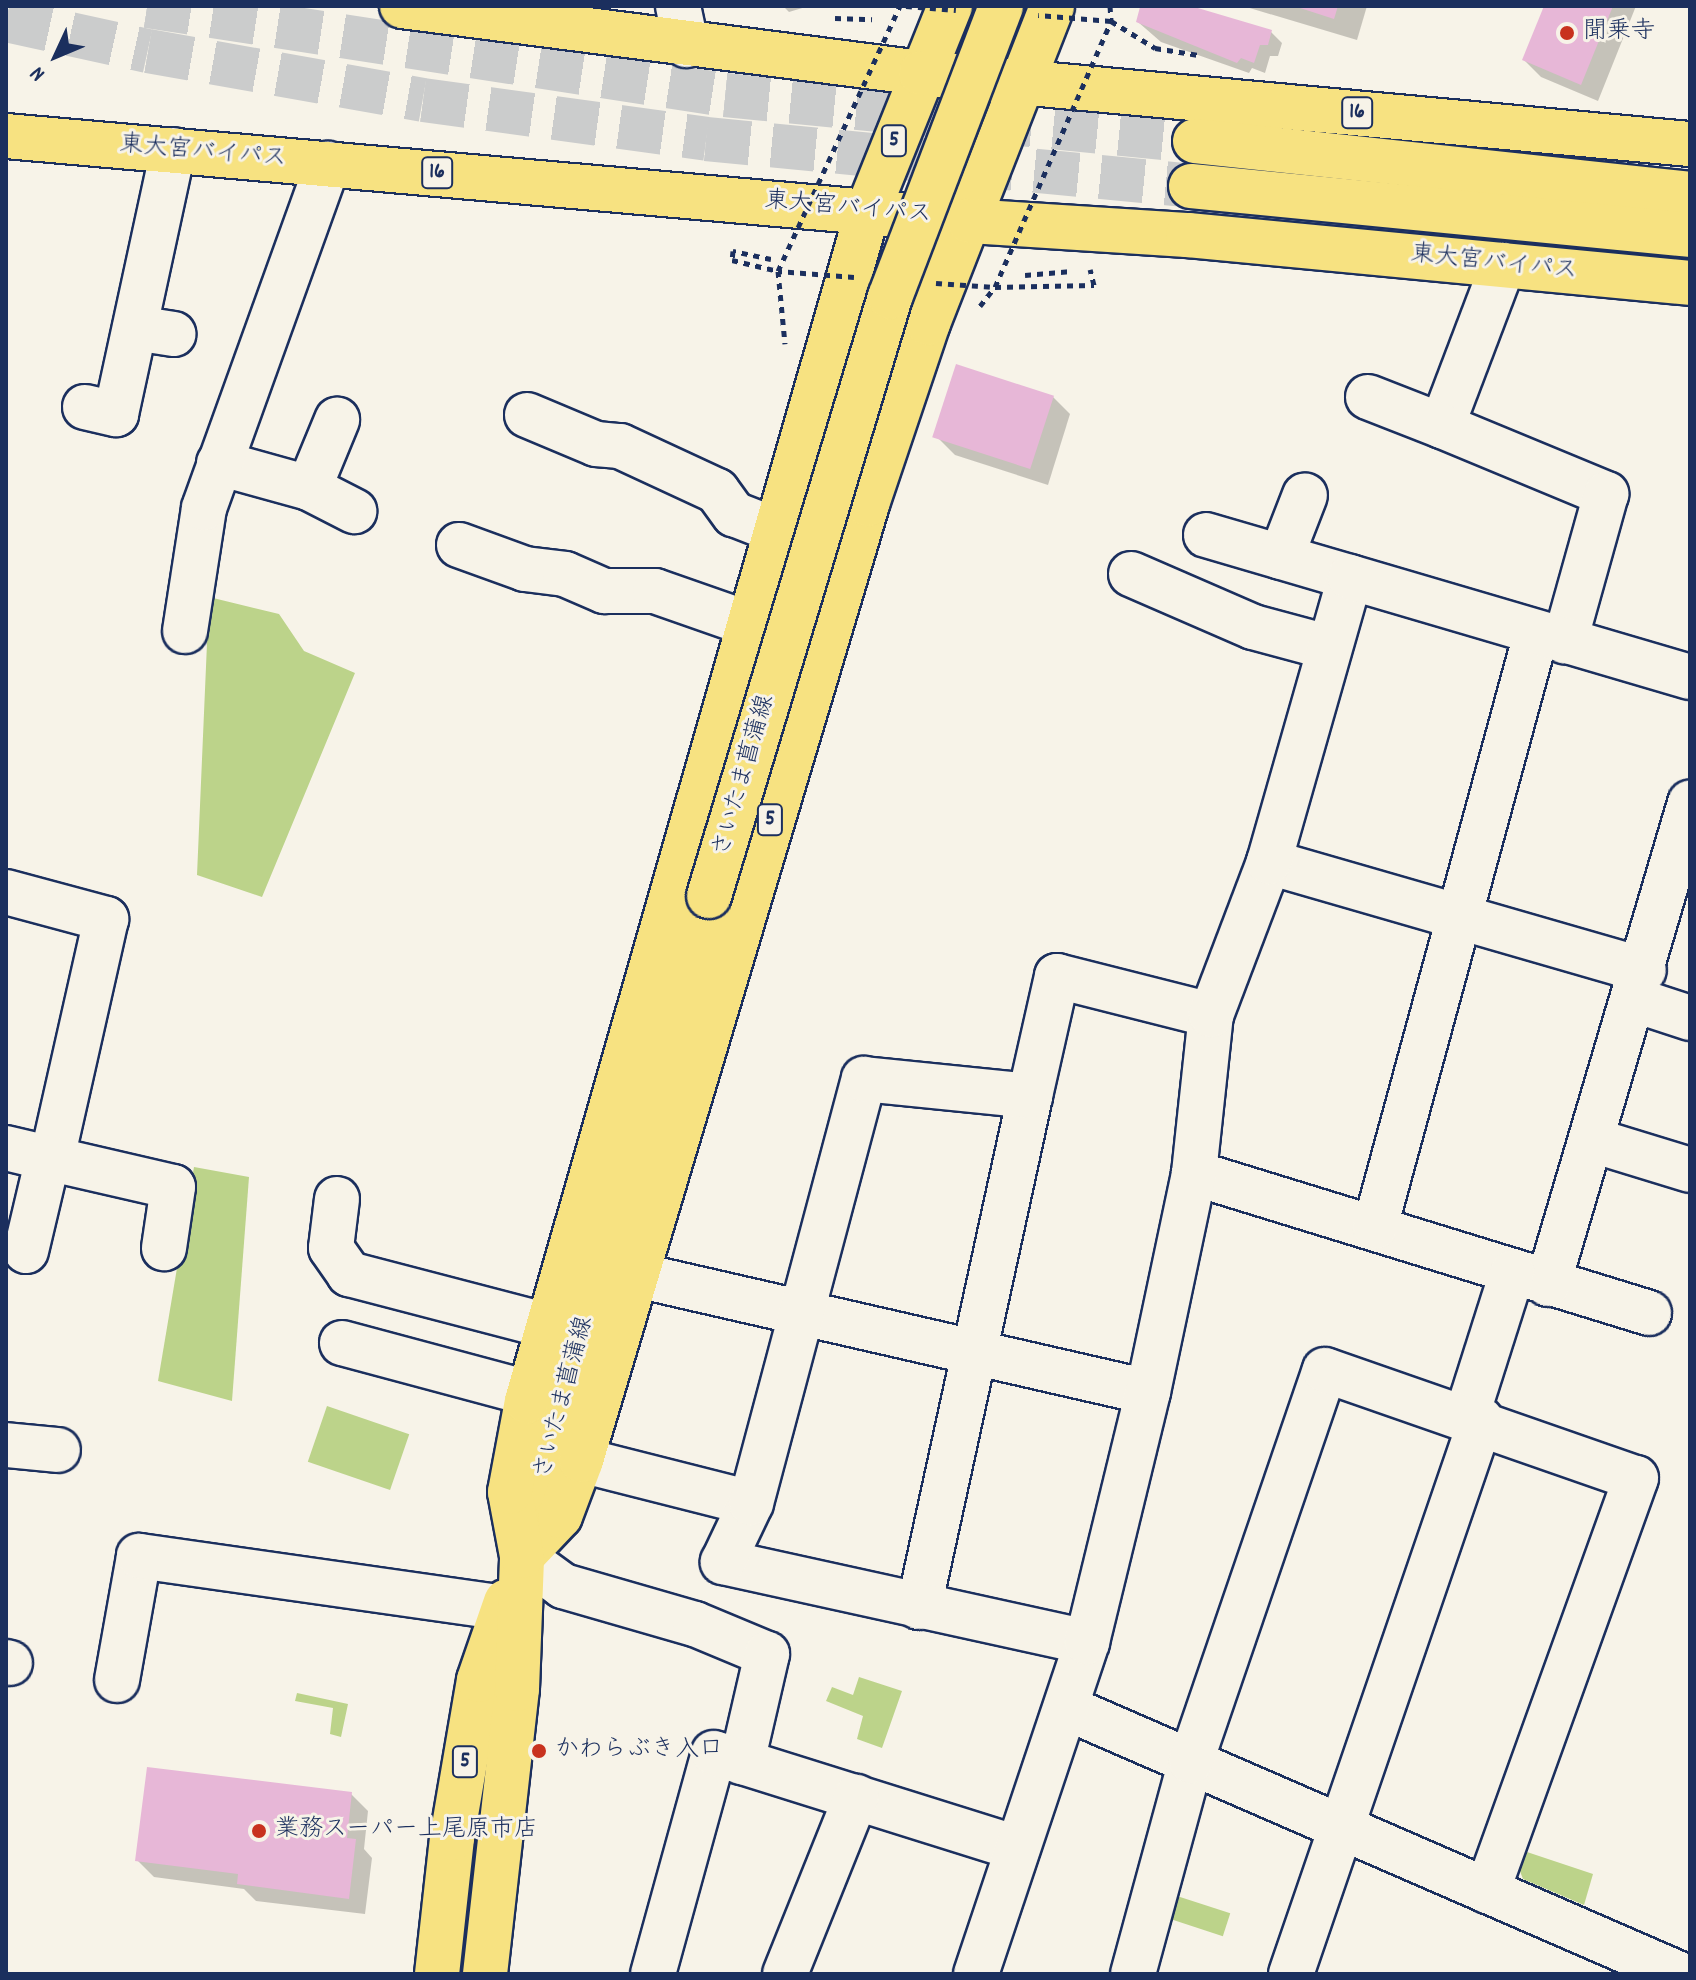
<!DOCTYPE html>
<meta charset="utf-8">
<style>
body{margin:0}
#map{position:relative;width:1696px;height:1980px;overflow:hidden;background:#f7f3e8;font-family:Dekko,"Klee One",sans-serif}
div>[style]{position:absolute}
.green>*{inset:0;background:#bcd38a;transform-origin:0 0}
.shadow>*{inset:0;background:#0003}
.building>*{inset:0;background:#e7b7d7;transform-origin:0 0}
.highway-tunnel>*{height:44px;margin-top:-22px;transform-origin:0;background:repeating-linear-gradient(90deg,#cbcccc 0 44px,transparent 0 66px)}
.path>*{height:5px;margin-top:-2.5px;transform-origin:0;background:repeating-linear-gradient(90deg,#1b2f5e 0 6px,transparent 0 12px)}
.roads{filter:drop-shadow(2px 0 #1b2f5e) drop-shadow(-2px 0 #1b2f5e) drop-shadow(0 2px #1b2f5e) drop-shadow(0 -2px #1b2f5e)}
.minor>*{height:44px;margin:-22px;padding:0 22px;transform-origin:22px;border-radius:22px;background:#f7f3e8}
.major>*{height:44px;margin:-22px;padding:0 22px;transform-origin:22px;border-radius:22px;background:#f7e281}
.highway>*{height:44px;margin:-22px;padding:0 22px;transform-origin:22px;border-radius:22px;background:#f7e281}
.path-bridge>*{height:5px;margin-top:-2.5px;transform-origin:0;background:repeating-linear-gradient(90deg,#1b2f5e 0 6px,transparent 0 12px)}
.bridges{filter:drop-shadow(2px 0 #1b2f5e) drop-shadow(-2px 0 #1b2f5e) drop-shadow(0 2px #1b2f5e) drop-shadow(0 -2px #1b2f5e)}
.major-bridge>*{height:44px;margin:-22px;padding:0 22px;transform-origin:22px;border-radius:22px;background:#f7e281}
.dots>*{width:22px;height:22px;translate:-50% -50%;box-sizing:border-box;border:4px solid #f7f3e8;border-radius:50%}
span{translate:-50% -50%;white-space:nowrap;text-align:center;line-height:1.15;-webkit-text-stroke:6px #f7f3e8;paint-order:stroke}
.shield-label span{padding:2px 6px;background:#f7f3e8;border:2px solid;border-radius:6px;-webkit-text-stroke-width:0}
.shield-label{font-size:22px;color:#1b2f5e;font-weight:700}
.poi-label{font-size:24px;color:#1b2f5e}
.left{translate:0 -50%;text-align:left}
.street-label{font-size:24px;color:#1b2f5e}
.frame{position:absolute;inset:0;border:8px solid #1b2f5e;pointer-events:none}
.north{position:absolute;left:16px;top:16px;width:80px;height:80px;-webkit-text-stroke:6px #f7f3e8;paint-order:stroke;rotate:226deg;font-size:22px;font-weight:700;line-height:32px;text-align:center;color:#1b2f5e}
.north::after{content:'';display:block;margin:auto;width:28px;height:36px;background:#1b2f5e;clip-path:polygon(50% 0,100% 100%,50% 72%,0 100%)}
</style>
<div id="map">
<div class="green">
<div style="clip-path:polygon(209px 597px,279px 614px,304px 651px,355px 673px,262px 897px,197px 875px)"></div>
<div style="clip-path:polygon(194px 1167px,249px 1177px,232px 1401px,158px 1381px)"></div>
<div style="left:327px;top:1406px;width:87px;height:59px;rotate:19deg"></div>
<div style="clip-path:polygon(859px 1677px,902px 1691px,882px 1748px,857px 1739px,863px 1716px,826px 1701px,832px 1687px,853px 1695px)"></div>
<div style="clip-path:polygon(297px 1693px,348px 1704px,341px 1737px,330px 1734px,333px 1708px,295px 1701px)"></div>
<div style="clip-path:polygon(1527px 1852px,1593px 1874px,1584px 1905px,1523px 1879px,1518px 1866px)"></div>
<div style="left:1177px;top:1896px;width:56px;height:24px;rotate:18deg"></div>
</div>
<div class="shadow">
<div style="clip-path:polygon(783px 6px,809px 6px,789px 12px)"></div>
<div style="clip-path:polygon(1146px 6px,1184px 6px,1271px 32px,1282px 43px,1278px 56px,1270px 56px,1265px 73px,1252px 68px,1249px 73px,1161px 42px,1138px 22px)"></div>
<div style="clip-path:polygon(1243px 6px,1367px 6px,1357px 40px)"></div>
<div style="clip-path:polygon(1546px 6px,1636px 6px,1598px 101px,1541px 77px,1524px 60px)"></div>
<div style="clip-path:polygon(1053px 397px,1070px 414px,1048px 485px,955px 455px,938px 438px)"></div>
<div style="clip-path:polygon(351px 1794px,368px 1811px,364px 1849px,372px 1858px,365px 1914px,256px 1901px,244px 1889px,154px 1877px,137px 1860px)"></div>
</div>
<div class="building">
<div style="clip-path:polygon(1191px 6px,1272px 30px,1268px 45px,1260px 45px,1254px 63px,1241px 58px,1237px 63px,1136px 22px,1140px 7px)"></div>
<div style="clip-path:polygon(1294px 6px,1338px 6px,1334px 19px)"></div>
<div style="clip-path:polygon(1544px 6px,1613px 6px,1581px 85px,1522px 60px)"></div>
<div style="left:956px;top:364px;width:103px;height:77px;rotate:18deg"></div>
<div style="clip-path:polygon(147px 1767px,352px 1792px,347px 1838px,356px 1839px,349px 1899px,237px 1884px,238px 1874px,135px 1861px)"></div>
</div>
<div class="highway-tunnel">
<div style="left:147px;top:6px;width:585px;rotate:8.75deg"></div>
<div style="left:725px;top:95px;width:472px;rotate:5.6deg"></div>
<div style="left:6px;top:20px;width:145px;rotate:12.3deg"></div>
<div style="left:148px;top:51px;width:279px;rotate:10.1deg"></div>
<div style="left:423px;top:100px;width:286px;rotate:7.8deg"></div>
<div style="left:706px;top:139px;width:487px;rotate:5.5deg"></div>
</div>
<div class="path">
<div style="left:1110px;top:6px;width:15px;rotate:86deg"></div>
<div style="left:1111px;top:21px;width:52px;rotate:31.5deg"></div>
<div style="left:1155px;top:48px;width:44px;rotate:9.2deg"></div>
<div style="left:835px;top:18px;width:37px;rotate:2deg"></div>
<div style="left:771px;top:259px;width:39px;rotate:-168deg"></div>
<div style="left:733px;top:251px;width:9px;rotate:96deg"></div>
<div style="left:732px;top:260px;width:47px;rotate:13.4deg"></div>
<div style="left:778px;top:271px;width:73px;rotate:84.5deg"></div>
<div style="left:1025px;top:275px;width:47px;rotate:-4.9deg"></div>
<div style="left:980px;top:306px;width:24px;rotate:-52deg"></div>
<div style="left:995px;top:287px;width:99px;rotate:-1.2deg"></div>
<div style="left:1094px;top:285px;width:16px;rotate:-104deg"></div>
</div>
<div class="roads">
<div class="minor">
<div style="left:678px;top:6px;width:40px;rotate:78deg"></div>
<div style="left:1503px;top:265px;width:172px;rotate:110.8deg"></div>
<div style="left:1442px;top:426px;width:178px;rotate:22.5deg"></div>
<div style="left:1606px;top:494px;width:153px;rotate:105.6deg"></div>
<div style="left:135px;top:328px;width:39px;rotate:9deg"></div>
<div style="left:1368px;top:397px;width:79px;rotate:21.4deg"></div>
<div style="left:85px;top:407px;width:32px;rotate:13deg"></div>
<div style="left:116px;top:414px;width:270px;rotate:-77.8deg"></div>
<div style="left:527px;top:415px;width:75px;rotate:22.8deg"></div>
<div style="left:596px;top:444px;width:24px;rotate:5deg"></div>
<div style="left:620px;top:446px;width:107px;rotate:24.9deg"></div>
<div style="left:717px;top:491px;width:29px;rotate:54deg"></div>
<div style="left:734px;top:514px;width:44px;rotate:21.3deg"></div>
<div style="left:219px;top:463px;width:93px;rotate:15.5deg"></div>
<div style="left:309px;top:488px;width:51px;rotate:27.1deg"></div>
<div style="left:309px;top:488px;width:74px;rotate:-67.6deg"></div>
<div style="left:1206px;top:535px;width:150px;rotate:16.3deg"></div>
<div style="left:459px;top:545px;width:70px;rotate:20deg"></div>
<div style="left:525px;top:569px;width:40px;rotate:7.1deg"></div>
<div style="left:565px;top:574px;width:43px;rotate:23.6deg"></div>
<div style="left:604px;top:591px;width:51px"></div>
<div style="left:655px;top:591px;width:100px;rotate:19.3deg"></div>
<div style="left:1281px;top:557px;width:66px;rotate:-68.8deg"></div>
<div style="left:1131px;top:574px;width:133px;rotate:23.5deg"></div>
<div style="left:1253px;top:627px;width:77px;rotate:15.1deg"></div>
<div style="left:185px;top:631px;width:124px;rotate:-81.2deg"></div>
<div style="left:204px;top:508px;width:366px;rotate:-70.2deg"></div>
<div style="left:1269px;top:862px;width:390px;rotate:16.1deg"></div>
<div style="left:6px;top:892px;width:104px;rotate:15.1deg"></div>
<div style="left:106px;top:919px;width:246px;rotate:102.7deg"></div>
<div style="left:52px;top:1159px;width:47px;rotate:-166.6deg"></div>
<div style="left:1635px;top:1000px;width:58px;rotate:18.1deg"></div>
<div style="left:1592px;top:1140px;width:102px;rotate:17deg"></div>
<div style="left:52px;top:1159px;width:124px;rotate:13deg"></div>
<div style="left:173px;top:1187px;width:62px;rotate:98.4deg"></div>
<div style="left:1194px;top:1173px;width:476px;rotate:17.1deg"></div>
<div style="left:337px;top:1199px;width:49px;rotate:97deg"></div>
<div style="left:331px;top:1248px;width:32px;rotate:55deg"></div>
<div style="left:349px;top:1274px;width:206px;rotate:14.6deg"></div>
<div style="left:1375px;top:1227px;width:614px;rotate:-74.81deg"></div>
<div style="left:26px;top:1251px;width:96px;rotate:-76.7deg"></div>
<div style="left:637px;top:1275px;width:524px;rotate:12.9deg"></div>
<div style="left:1548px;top:1284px;width:502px;rotate:-73.55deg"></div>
<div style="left:342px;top:1343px;width:194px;rotate:15deg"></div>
<div style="left:1467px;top:1415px;width:149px;rotate:-72.4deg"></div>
<div style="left:6px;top:1445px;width:52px;rotate:5.5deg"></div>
<div style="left:581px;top:1460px;width:175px;rotate:14.2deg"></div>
<div style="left:522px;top:1556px;width:51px;rotate:36.2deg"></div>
<div style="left:563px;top:1586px;width:137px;rotate:16.1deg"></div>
<div style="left:695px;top:1624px;width:78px;rotate:22.6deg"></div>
<div style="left:767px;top:1654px;width:111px;rotate:103deg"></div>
<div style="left:919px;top:1607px;width:523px;rotate:-77.74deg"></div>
<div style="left:1087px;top:1642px;width:373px;rotate:-167.6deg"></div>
<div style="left:723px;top:1562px;width:65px;rotate:-64.6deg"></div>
<div style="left:751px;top:1503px;width:439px;rotate:-75.1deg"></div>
<div style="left:864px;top:1079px;width:167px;rotate:5.8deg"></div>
<div style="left:1030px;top:1096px;width:123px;rotate:-77.3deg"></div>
<div style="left:1057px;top:976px;width:159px;rotate:14.2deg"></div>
<div style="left:6px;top:1662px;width:4px;rotate:14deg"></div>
<div style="left:117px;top:1680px;width:126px;rotate:-79.9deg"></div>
<div style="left:139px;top:1556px;width:369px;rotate:8.1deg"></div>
<div style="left:1067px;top:1708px;width:667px;rotate:23.49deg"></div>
<div style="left:653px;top:1974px;width:229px;rotate:-74.6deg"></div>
<div style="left:714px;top:1753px;width:318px;rotate:17.4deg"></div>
<div style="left:785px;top:1974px;width:191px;rotate:-68.1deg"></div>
<div style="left:976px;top:1974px;width:350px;rotate:-71.5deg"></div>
<div style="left:1087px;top:1642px;width:257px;rotate:-76.3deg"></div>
<div style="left:1148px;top:1392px;width:224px;rotate:-78.1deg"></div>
<div style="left:1194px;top:1173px;width:159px;rotate:-83.9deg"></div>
<div style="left:1211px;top:1015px;width:164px;rotate:-69.2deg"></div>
<div style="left:1269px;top:862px;width:296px;rotate:-74.1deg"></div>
<div style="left:1350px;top:577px;width:354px;rotate:16.4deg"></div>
<div style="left:1133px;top:1974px;width:221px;rotate:-74.8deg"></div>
<div style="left:1191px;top:1761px;width:413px;rotate:-71.1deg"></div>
<div style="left:1325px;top:1370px;width:329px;rotate:19.2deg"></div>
<div style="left:1636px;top:1478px;width:439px;rotate:109.8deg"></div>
<div style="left:1291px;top:1974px;width:586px;rotate:-71.07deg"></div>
</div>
<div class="major">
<div style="left:534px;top:1513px;width:641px;rotate:-74.17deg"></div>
<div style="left:522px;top:1556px;width:55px;rotate:-46.5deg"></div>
<div style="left:560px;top:1516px;width:60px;rotate:-69.4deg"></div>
<div style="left:581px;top:1460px;width:998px;rotate:-73.34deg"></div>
<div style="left:867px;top:504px;width:191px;rotate:-71.4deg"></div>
<div style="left:928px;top:323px;width:340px;rotate:-68.6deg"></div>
<div style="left:437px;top:1974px;width:137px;rotate:-83.7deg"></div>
<div style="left:452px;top:1838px;width:160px;rotate:-80.3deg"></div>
<div style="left:479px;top:1680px;width:83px;rotate:-70.9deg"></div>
<div style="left:485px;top:1974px;width:287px;rotate:-83.6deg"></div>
<div style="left:517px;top:1689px;width:133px;rotate:-87.8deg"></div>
<div style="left:522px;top:1556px;width:65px;rotate:-100.6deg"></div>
<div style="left:510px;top:1492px;width:93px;rotate:-79.4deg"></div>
<div style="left:527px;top:1401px;width:1239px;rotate:-74.02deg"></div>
<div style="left:868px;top:210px;width:220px;rotate:-68.1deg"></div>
</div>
<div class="highway">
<div style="left:402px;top:6px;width:523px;rotate:7.36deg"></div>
<div style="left:921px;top:73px;width:772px;rotate:5.28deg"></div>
<div style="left:6px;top:136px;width:967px;rotate:5.04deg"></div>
<div style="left:969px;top:221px;width:219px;rotate:3.7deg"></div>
<div style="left:1188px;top:235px;width:504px;rotate:5.46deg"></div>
<div style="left:1195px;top:141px;width:498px;rotate:6.1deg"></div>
<div style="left:1191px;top:186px;width:501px;rotate:5.61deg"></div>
</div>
</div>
<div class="path-bridge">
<div style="left:906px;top:6px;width:50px;rotate:4.6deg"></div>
<div style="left:854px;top:277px;width:76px;rotate:-175.5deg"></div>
<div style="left:778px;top:271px;width:292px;rotate:-65.3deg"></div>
<div style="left:936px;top:283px;width:59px;rotate:3.9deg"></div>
<div style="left:995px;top:287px;width:290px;rotate:-66.4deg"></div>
<div style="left:1111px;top:21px;width:73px;rotate:-175.3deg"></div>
</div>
<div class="bridges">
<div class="major-bridge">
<div style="left:709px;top:896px;width:626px;rotate:-73.19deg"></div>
<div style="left:890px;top:297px;width:311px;rotate:-69.1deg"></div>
</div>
</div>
<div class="dots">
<div style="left:1567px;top:33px;background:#c8321e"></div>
<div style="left:539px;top:1751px;background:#c8321e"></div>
<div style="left:259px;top:1831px;background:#c8321e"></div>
</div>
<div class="shield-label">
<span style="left:1357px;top:113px">16</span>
<span style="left:894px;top:141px">5</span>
<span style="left:437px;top:173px">16</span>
<span style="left:770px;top:820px">5</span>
<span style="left:465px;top:1762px">5</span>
</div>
<div class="poi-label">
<span class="left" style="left:1583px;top:33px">聞乗寺</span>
<span class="left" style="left:555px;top:1751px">かわらぶき入口</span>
<span class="left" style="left:275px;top:1831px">業務スーパー上尾原市店</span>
</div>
<div class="street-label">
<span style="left:203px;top:153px;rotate:5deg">東大宮バイパス</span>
<span style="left:848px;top:209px;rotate:5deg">東大宮バイパス</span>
<span style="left:1494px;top:264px;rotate:6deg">東大宮バイパス</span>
<span style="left:745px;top:776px;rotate:-74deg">さいたま菖蒲線</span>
<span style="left:565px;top:1398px;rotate:-75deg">さいたま菖蒲線</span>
</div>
<div class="frame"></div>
<div class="north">N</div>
</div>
